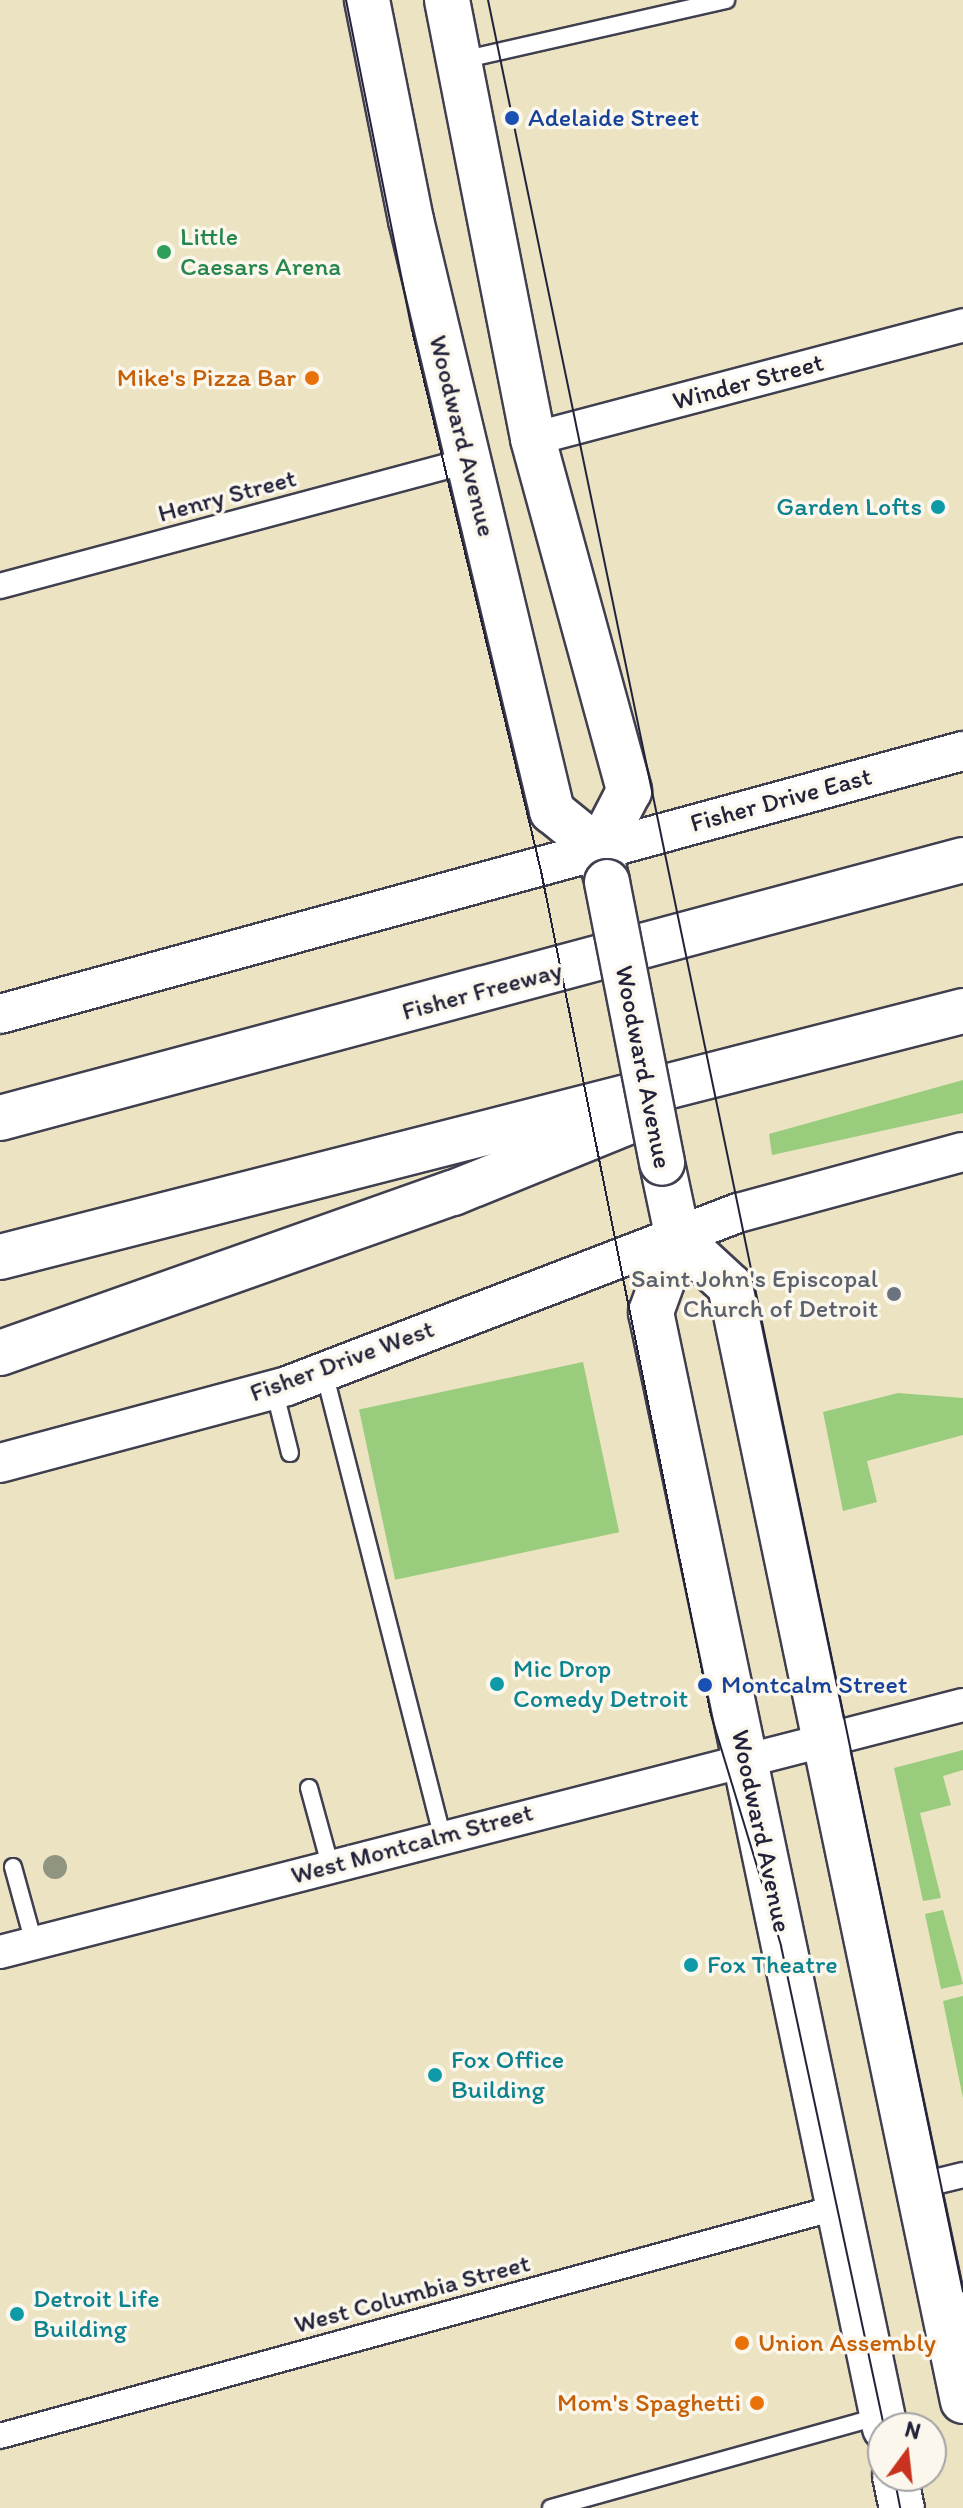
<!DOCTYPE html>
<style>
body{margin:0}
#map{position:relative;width:963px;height:2508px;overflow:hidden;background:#ebe3c1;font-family:Itim,sans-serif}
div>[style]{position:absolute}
.green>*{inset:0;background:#99cc7c;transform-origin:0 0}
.roads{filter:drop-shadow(2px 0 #403f4f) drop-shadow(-2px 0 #403f4f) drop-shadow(0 2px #403f4f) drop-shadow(0 -2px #403f4f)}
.service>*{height:16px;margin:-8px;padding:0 8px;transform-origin:8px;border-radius:8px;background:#fff}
.pedestrian>*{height:24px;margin:-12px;padding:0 12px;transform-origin:12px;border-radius:12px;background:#fff}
.minor>*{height:32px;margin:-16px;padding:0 16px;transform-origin:16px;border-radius:16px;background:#fff}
.tertiary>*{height:38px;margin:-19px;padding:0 19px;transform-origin:19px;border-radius:19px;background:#fff}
.primary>*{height:44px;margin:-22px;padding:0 22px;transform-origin:22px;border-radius:22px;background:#fff}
.motorway>*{height:44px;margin:-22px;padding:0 22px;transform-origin:22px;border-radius:22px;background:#fff}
.tram>*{height:2px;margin:-1px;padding:0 1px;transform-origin:1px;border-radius:1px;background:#22223b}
.bridges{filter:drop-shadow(2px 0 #403f4f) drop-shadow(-2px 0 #403f4f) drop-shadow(0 2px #403f4f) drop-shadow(0 -2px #403f4f)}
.primary-bridge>*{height:44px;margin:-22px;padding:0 22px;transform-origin:22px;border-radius:22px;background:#fff}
.trees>*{width:24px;height:24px;margin:-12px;border-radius:50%;background:#909582}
.dots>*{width:22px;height:22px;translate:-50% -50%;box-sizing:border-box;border:4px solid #fbf7ec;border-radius:50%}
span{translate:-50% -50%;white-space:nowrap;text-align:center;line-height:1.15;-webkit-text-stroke:7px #fbf7ec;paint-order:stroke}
.transit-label{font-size:26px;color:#164399}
.left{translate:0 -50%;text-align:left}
.leisure-label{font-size:26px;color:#27864d}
.food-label{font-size:26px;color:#c56008}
.right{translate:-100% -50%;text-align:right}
.street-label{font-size:26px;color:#22223b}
.culture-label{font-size:26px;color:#0d838f}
.worship-label{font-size:26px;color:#5b616d}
.north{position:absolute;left:867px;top:2412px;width:80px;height:80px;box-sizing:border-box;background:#fbf7ec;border:2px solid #a4a2a5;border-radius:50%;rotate:15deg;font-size:22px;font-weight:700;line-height:32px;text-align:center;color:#22223b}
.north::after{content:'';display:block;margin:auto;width:28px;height:36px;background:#c8321e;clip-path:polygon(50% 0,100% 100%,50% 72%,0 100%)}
</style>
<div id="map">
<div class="green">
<div style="clip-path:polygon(963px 1080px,963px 1113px,772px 1155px,769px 1134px)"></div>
<div style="left:583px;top:1362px;width:174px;height:229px;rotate:78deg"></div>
<div style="clip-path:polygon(898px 1393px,963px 1398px,963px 1435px,867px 1461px,877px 1502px,843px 1511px,823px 1412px)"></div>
<div style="clip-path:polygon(963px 1750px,963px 1770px,943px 1776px,951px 1805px,920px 1813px,941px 1898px,923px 1901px,894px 1768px)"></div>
<div style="clip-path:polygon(943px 1910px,963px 1984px,941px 1989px,925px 1914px)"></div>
<div style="clip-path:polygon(963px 1996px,963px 2098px,943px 2001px)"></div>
</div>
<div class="roads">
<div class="service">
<div style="left:462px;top:60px;width:271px;rotate:-12.8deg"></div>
<div style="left:324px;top:1372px;width:478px;rotate:75.7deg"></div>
<div style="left:274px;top:1389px;width:66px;rotate:76deg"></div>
<div style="left:309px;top:1788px;width:80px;rotate:74.7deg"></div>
<div style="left:13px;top:1867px;width:79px;rotate:74.6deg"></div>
<div style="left:551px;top:2508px;width:343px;rotate:-15.6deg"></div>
</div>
<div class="pedestrian">
<div style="left:0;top:586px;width:483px;rotate:-15deg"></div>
<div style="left:918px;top:2186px;width:46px;rotate:-13.7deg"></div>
<div style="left:0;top:2436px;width:870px;rotate:-15.27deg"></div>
</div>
<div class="minor">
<div style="left:533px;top:439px;width:445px;rotate:-14.8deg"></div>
<div style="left:0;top:1952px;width:994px;rotate:-14.39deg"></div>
</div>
<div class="tertiary">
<div style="left:0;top:1014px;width:998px;rotate:-15.28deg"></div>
<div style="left:0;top:1463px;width:297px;rotate:-15deg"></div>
<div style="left:287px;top:1386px;width:483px;rotate:-21deg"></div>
<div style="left:738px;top:1213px;width:233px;rotate:-15.2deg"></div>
</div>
<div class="primary">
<div style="left:367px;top:0;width:224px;rotate:78.7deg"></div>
<div style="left:411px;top:220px;width:608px;rotate:76.58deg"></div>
<div style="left:552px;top:811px;width:60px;rotate:39deg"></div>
<div style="left:599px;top:849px;width:34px;rotate:76deg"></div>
<div style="left:447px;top:0;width:447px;rotate:78.9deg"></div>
<div style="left:533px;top:439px;width:365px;rotate:74.7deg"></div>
<div style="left:629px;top:791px;width:65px;rotate:117.3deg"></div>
<div style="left:662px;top:1163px;width:77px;rotate:78deg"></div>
<div style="left:678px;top:1238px;width:79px;rotate:110deg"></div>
<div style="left:651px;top:1312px;width:1140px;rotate:78.16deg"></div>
<div style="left:678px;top:1238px;width:71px;rotate:42.7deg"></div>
<div style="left:730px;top:1286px;width:1139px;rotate:78.2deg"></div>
<div style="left:895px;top:2476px;width:33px;rotate:78deg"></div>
</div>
<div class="motorway">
<div style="left:0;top:1118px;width:997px;rotate:-15deg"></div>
<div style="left:0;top:1257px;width:994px;rotate:-14.33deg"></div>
<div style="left:0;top:1353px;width:480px;rotate:-19.5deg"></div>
<div style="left:453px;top:1193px;width:189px;rotate:-22.1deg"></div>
</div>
</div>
<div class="tram">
<div style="left:346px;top:0;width:337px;rotate:78.7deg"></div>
<div style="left:412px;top:330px;width:556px;rotate:76.59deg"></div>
<div style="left:541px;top:871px;width:861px;rotate:78.61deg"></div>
<div style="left:711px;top:1715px;width:241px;rotate:73.1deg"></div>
<div style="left:781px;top:1946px;width:493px;rotate:77.9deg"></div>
<div style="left:488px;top:0;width:2340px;rotate:78.29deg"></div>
<div style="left:894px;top:2476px;width:33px;rotate:79deg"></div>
</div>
<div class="bridges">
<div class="primary-bridge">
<div style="left:607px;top:882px;width:286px;rotate:78.9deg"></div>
</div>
</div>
<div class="trees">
<div style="left:55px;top:1867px"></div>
</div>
<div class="dots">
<div style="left:512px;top:118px;background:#1a4fb4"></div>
<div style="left:164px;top:252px;background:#2e9e5b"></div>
<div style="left:312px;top:378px;background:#e8710a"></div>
<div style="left:938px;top:507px;background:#0f9aa8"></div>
<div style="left:894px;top:1294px;background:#6b7280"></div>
<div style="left:497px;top:1684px;background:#0f9aa8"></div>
<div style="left:705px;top:1685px;background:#1a4fb4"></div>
<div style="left:691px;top:1965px;background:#0f9aa8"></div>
<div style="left:435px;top:2075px;background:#0f9aa8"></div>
<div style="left:17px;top:2314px;background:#0f9aa8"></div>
<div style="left:742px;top:2343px;background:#e8710a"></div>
<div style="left:757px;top:2403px;background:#e8710a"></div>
</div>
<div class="transit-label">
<span class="left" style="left:528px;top:118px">Adelaide Street</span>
<span class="left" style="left:721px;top:1685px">Montcalm Street</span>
</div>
<div class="leisure-label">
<span class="left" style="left:180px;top:252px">Little<br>Caesars Arena</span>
</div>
<div class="food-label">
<span class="right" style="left:296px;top:378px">Mike's Pizza Bar</span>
<span class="left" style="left:758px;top:2343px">Union Assembly</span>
<span class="right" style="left:741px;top:2403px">Mom's Spaghetti</span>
</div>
<div class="street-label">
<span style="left:748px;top:382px;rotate:-15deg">Winder Street</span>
<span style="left:462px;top:436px;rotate:76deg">Woodward Avenue</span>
<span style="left:227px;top:496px;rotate:-15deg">Henry Street</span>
<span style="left:781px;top:800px;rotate:-15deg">Fisher Drive East</span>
<span style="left:482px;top:991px;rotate:-15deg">Fisher Freeway</span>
<span style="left:643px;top:1067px;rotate:79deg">Woodward Avenue</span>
<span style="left:342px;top:1361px;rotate:-20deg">Fisher Drive West</span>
<span style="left:761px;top:1831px;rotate:78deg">Woodward Avenue</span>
<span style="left:412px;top:1844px;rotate:-15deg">West Montcalm Street</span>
<span style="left:412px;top:2294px;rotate:-15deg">West Columbia Street</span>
</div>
<div class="culture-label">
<span class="right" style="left:922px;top:507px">Garden Lofts</span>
<span class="left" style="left:513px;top:1684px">Mic Drop<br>Comedy Detroit</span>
<span class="left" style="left:707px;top:1965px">Fox Theatre</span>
<span class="left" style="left:451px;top:2075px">Fox Office<br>Building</span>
<span class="left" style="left:33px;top:2314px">Detroit Life<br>Building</span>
</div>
<div class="worship-label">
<span class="right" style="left:878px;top:1294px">Saint John's Episcopal<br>Church of Detroit</span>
</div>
<div class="north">N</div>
</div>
